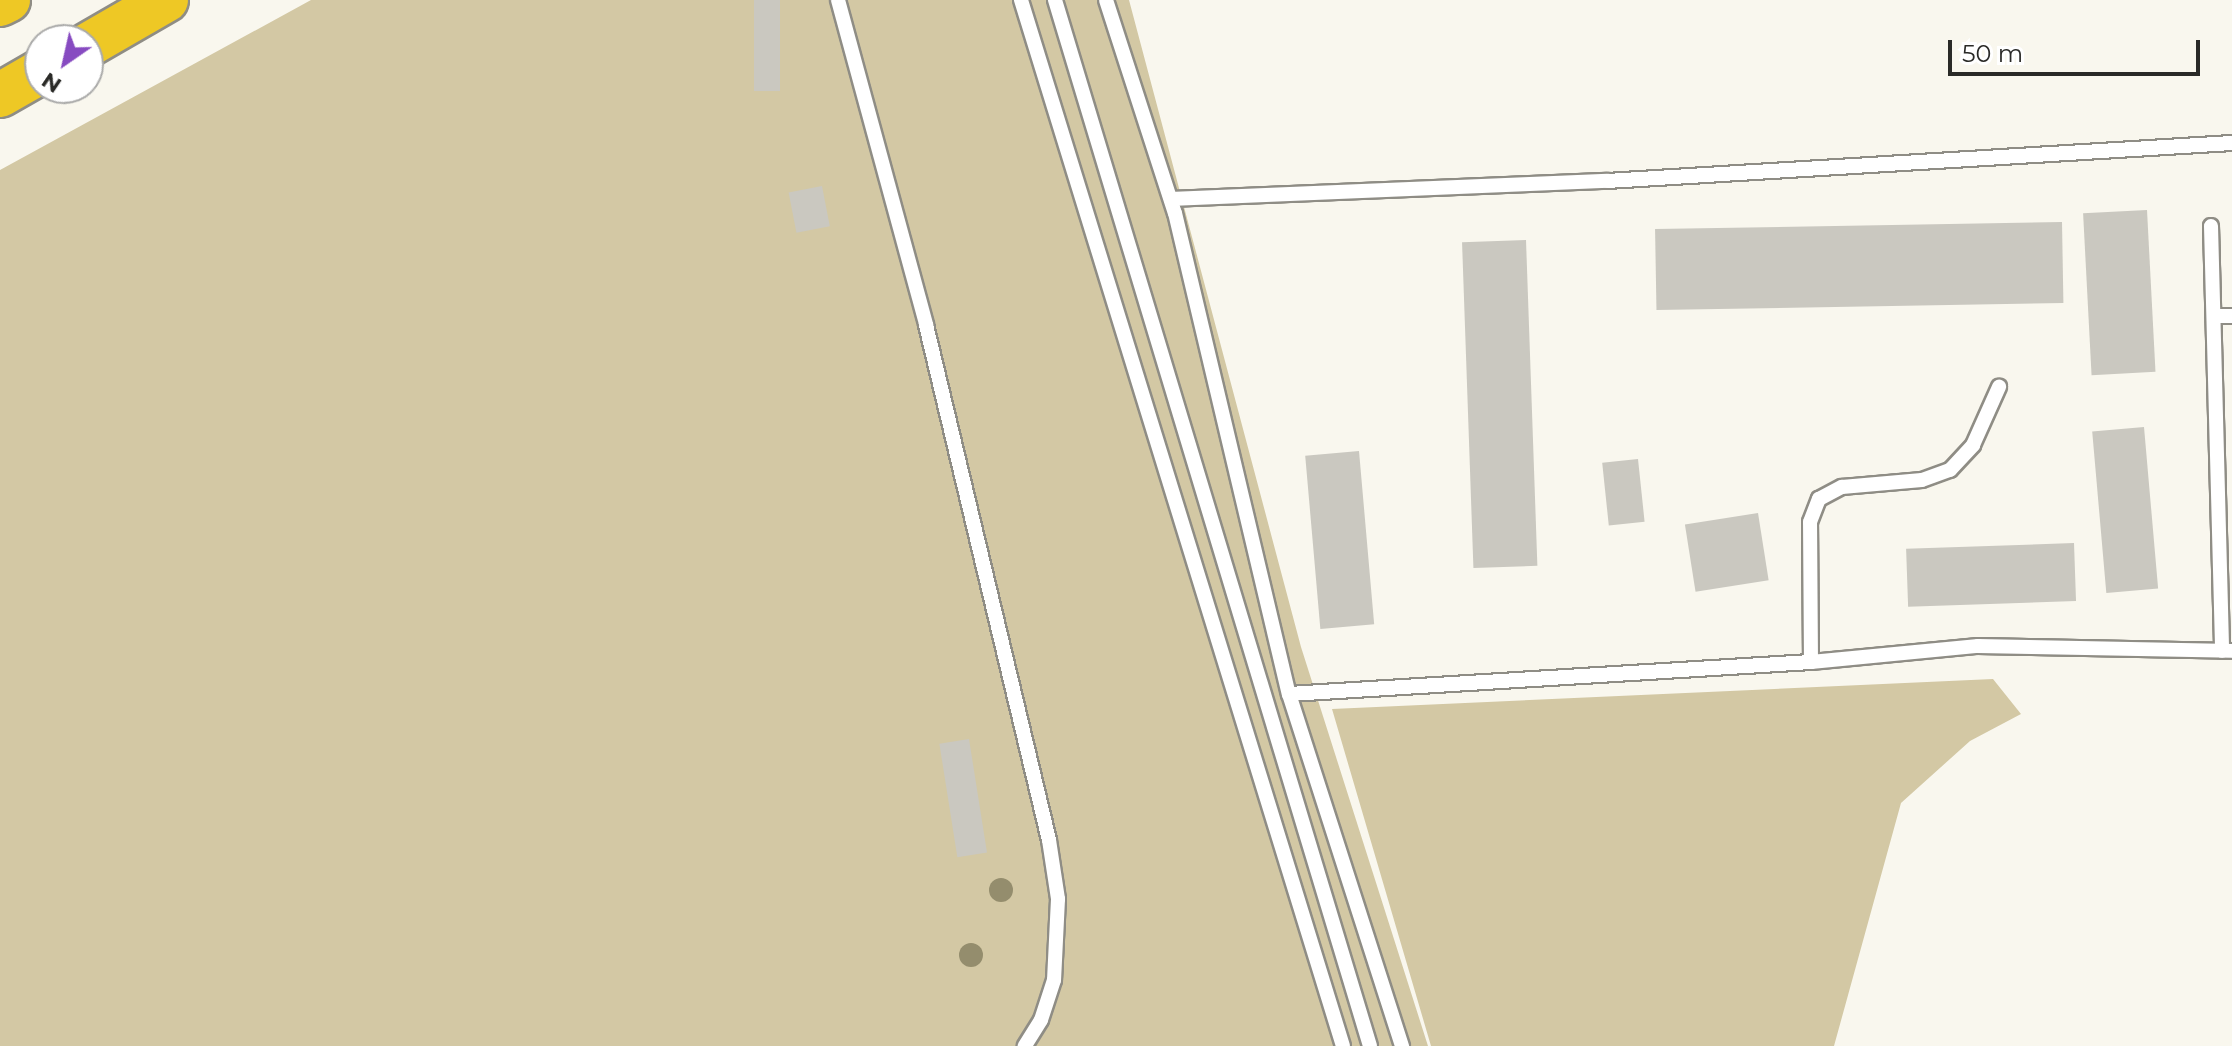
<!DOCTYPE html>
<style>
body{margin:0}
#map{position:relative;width:2232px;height:1046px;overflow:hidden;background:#f9f7ee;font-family:Montserrat,sans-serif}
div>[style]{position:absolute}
.green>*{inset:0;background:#d3c8a4}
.building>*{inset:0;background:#cac8c0;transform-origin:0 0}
.roads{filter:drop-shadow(2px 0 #8f8d85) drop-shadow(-2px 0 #8f8d85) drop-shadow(0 2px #8f8d85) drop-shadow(0 -2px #8f8d85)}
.lane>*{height:14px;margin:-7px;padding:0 7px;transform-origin:7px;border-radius:7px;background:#fff}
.highway>*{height:44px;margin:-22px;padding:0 22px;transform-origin:22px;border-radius:22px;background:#eec825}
.trees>*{width:24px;height:24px;margin:-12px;border-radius:50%;background:#948d6d}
span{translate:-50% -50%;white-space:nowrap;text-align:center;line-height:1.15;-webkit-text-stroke:6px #fff;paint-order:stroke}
.north{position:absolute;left:24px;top:24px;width:80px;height:80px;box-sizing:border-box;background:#fff;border:2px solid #aaaaa9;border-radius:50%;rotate:214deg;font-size:22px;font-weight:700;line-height:32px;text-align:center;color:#2a2a27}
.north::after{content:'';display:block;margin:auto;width:28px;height:36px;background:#874bc1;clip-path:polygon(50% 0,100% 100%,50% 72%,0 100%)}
.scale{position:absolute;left:1948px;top:40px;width:252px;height:36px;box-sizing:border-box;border:4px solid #2a2a27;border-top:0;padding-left:10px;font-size:24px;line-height:28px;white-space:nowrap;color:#2a2a27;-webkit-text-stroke:6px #fff;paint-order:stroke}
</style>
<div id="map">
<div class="green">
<div style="clip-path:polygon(311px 0,1129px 0,1301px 647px,1428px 1046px,0 1046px,0 170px)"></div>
<div style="clip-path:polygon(1993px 679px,2021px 714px,1970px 741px,1901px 803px,1834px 1046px,1431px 1046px,1332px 709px)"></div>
</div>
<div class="building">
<div style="left:754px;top:0;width:26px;height:91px"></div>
<div style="left:822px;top:186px;width:41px;height:34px;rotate:79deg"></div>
<div style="left:2147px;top:210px;width:162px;height:64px;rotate:87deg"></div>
<div style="left:2062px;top:222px;width:81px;height:407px;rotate:89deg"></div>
<div style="left:1526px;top:240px;width:326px;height:64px;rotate:88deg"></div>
<div style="left:2144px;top:427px;width:162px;height:52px;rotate:85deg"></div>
<div style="left:1359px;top:451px;width:174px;height:54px;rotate:85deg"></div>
<div style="left:1638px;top:459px;width:63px;height:36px;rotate:84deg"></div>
<div style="left:1758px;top:513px;width:68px;height:74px;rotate:81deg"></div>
<div style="left:2074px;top:543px;width:58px;height:168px;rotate:88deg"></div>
<div style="left:969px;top:739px;width:115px;height:30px;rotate:81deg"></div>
</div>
<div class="roads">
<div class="lane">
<div style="left:838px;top:0;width:337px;rotate:74.8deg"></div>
<div style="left:926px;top:325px;width:529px;rotate:76.57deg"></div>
<div style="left:1049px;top:840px;width:60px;rotate:81.3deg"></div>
<div style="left:1058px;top:899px;width:81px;rotate:92.8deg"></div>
<div style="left:1054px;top:980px;width:42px;rotate:108deg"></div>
<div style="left:1041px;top:1020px;width:31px;rotate:122deg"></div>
<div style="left:1021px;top:0;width:1094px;rotate:72.89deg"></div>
<div style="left:1055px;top:0;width:1092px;rotate:73.24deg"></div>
<div style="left:1106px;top:0;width:224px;rotate:72.1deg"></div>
<div style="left:1175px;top:213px;width:494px;rotate:76.7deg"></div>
<div style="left:1289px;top:694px;width:370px;rotate:72.2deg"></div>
<div style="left:1171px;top:199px;width:436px;rotate:-2.4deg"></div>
<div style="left:1607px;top:181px;width:626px;rotate:-3.48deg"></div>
<div style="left:2211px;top:226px;width:425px;rotate:88.5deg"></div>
<div style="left:2214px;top:316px;width:18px"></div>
<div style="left:1811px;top:662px;width:140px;rotate:-90.4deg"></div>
<div style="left:1810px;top:522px;width:25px;rotate:-69deg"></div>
<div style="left:1819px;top:499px;width:26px;rotate:-28deg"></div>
<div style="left:1842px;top:487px;width:80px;rotate:-5deg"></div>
<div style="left:1922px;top:480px;width:30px;rotate:-20deg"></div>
<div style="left:1950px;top:470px;width:34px;rotate:-47deg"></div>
<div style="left:1973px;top:445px;width:64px;rotate:-65.9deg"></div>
<div style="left:1289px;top:694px;width:523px;rotate:-3.51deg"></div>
<div style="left:1811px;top:662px;width:168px;rotate:-5.5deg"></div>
<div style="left:1978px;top:646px;width:254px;rotate:1.1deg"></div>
</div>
<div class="highway">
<div style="left:0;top:4px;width:9px;rotate:-27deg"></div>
<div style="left:88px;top:45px;width:90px;rotate:-30deg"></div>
<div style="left:0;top:95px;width:46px;rotate:-29.9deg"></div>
</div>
</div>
<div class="trees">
<div style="left:1001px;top:890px"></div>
<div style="left:971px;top:955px"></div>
</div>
<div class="north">N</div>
<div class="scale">50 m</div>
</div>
